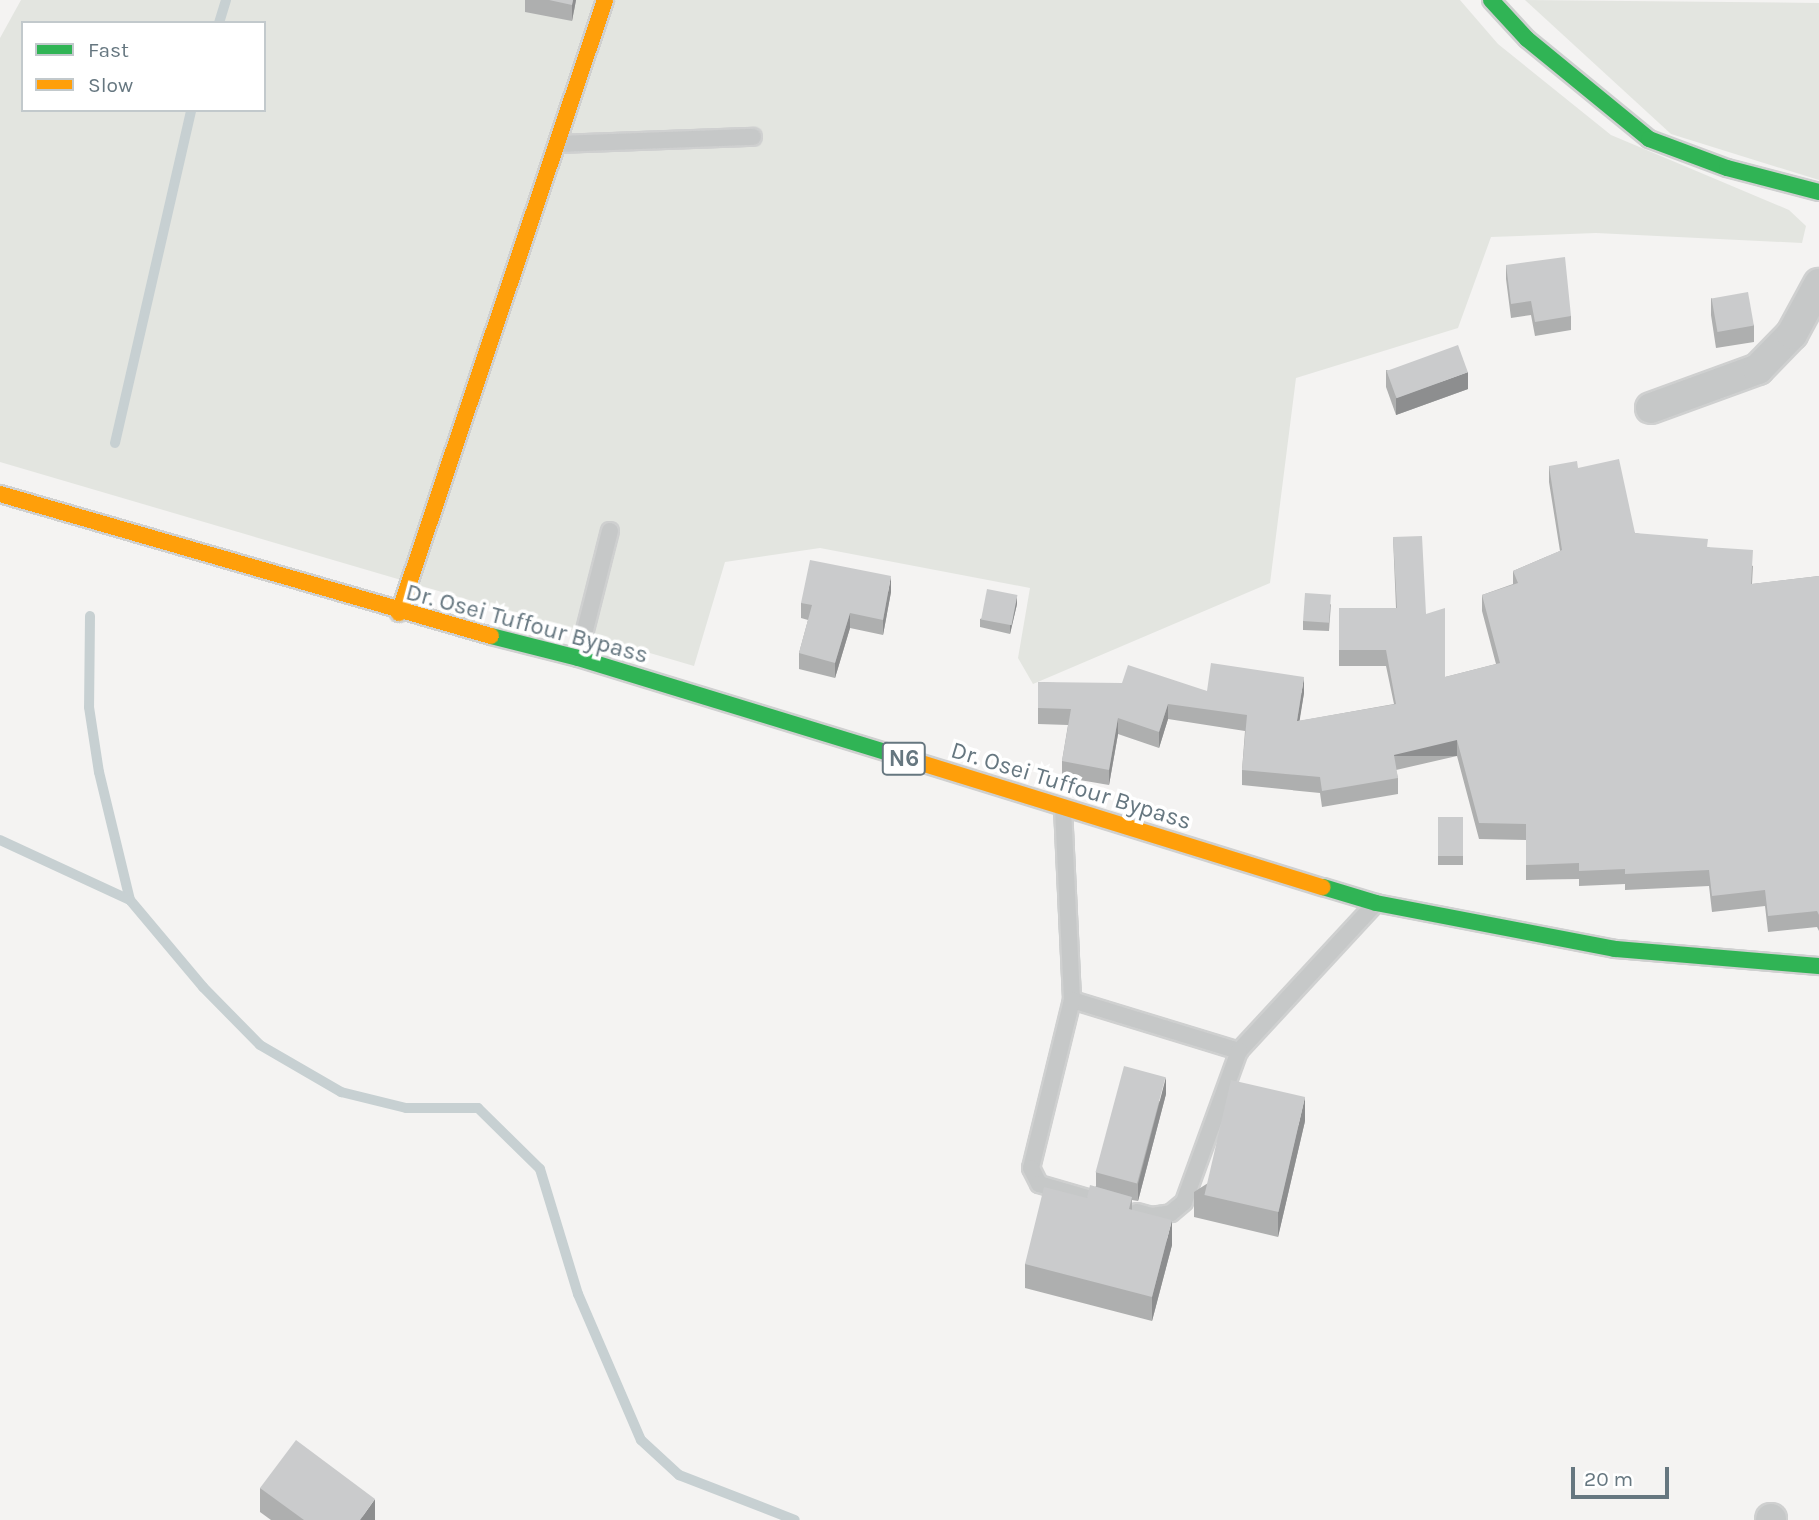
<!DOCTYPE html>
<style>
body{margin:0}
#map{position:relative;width:1819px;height:1520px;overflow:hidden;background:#f4f3f2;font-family:Karla,sans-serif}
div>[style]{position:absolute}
.green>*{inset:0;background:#e3e5e0}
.stream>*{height:10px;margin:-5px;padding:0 5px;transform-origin:5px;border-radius:5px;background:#c7d0d2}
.roads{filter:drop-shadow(2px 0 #cfd0d0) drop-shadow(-2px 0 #cfd0d0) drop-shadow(0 2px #cfd0d0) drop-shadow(0 -2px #cfd0d0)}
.lane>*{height:16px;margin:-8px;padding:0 8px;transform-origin:8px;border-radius:8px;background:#c6c8c8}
.street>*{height:30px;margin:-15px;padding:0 15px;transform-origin:15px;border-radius:15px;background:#c6c8c8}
.fast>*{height:16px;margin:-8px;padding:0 8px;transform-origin:8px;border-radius:8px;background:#30b455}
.slow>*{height:16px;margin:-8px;padding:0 8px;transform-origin:8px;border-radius:8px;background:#ff9f0a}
.wall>*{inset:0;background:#aeafaf;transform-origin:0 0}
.shaded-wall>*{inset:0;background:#8d8e8f;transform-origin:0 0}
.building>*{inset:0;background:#cacbcc;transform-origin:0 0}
span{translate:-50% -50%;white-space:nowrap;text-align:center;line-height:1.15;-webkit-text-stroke:7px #fff;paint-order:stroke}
.shield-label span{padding:2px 5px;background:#fff;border:2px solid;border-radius:5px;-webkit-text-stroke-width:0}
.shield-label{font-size:23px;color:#667780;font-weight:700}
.street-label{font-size:24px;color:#667780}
.legend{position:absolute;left:21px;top:21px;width:245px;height:91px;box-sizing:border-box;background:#fff;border:2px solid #c2c9cc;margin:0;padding:9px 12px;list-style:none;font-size:21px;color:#667780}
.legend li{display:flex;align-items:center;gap:14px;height:35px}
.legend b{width:35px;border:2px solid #c2c9cc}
.scale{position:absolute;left:1571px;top:1467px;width:98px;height:32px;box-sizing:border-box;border:4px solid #667780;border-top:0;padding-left:9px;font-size:21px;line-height:24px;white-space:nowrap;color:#667780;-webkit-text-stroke:5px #fff;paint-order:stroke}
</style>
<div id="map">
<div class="green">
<div style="clip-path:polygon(evenodd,21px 0,1460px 0,1498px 44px,1611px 135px,1789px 210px,1806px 226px,1802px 243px,1596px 233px,1491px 237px,1458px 328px,1296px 378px,1270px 583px,1033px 684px,1018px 658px,1030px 588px,820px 548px,725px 562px,694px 666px,0 462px,0 38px,21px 0,23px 23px,264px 23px,264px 110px,23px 110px,23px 23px)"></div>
<div style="clip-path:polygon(1525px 0,1819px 3px,1819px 180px,1671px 134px)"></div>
</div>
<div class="stream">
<div style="left:219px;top:23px;width:24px;rotate:-73deg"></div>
<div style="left:115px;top:443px;width:342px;rotate:-77.1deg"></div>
<div style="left:90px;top:616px;width:91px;rotate:90.6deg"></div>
<div style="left:89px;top:707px;width:66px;rotate:81.3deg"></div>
<div style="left:99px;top:772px;width:132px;rotate:76.4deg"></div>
<div style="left:0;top:840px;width:143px;rotate:24.8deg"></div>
<div style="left:130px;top:900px;width:114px;rotate:50deg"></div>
<div style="left:203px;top:987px;width:81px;rotate:45.5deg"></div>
<div style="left:260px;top:1045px;width:94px;rotate:30.1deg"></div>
<div style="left:341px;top:1092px;width:67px;rotate:13.8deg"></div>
<div style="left:406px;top:1108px;width:72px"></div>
<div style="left:478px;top:1108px;width:87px;rotate:44.5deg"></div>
<div style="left:540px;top:1169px;width:131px;rotate:73.1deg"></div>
<div style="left:578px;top:1294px;width:159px;rotate:66.7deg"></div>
<div style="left:641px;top:1440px;width:52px;rotate:42.6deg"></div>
<div style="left:679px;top:1475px;width:124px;rotate:21.2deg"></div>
</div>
<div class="roads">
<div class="lane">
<div style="left:559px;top:144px;width:194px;rotate:-2.1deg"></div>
<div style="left:578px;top:658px;width:131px;rotate:-75.9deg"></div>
<div style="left:1063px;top:808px;width:192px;rotate:87.3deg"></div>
<div style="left:1072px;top:1000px;width:175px;rotate:17deg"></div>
<div style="left:1239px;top:1051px;width:202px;rotate:-47.2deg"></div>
<div style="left:1072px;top:1000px;width:173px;rotate:103.7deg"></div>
<div style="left:1031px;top:1168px;width:18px;rotate:63deg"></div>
<div style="left:1039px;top:1184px;width:69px;rotate:16.1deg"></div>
<div style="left:1137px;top:1212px;width:16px;rotate:15deg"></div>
<div style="left:1152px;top:1216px;width:19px;rotate:-9deg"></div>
<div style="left:1171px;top:1213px;width:17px;rotate:-40deg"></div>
<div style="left:1184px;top:1202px;width:161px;rotate:-70deg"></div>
</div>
<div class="street">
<div style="left:1651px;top:408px;width:114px;rotate:-20deg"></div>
<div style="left:1758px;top:369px;width:49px;rotate:-45.8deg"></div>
<div style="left:1792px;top:334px;width:57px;rotate:-61.6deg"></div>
<div style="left:1771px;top:1519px;width:1px;rotate:90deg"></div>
</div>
<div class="fast">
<div style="left:1491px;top:0;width:53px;rotate:47.3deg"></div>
<div style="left:1527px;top:39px;width:158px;rotate:39.3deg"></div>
<div style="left:1649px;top:139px;width:83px;rotate:20.4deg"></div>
<div style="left:1727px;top:168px;width:95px;rotate:14.6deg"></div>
<div style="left:491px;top:636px;width:90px;rotate:14.2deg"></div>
<div style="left:578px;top:658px;width:342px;rotate:17deg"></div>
<div style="left:1323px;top:887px;width:55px;rotate:16.8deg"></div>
<div style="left:1376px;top:903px;width:243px;rotate:10.9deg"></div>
<div style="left:1615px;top:949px;width:205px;rotate:4.8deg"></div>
</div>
<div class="slow">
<div style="left:0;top:494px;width:511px;rotate:16.13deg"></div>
<div style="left:399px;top:613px;width:647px;rotate:-71.42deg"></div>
<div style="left:905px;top:758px;width:437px;rotate:17.2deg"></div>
</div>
</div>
<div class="wall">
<div style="clip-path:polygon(525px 0,576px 0,572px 21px,525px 12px)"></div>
<div style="clip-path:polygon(1506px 265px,1571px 316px,1571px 330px,1535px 336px,1531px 315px,1511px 318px,1506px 279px)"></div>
<div style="clip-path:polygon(1711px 298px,1754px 325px,1754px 342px,1716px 348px,1711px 315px)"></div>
<div style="clip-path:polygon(1386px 370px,1468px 389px,1396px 415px,1386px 387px)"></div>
<div style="clip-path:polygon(1549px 466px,1578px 468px,1635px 533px,1708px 547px,1753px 566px,1752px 584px,1819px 576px,1819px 931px,1817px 927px,1768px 932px,1765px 906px,1712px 912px,1709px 886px,1625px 890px,1625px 884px,1579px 886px,1579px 879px,1526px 880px,1526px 840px,1479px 839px,1457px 756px,1396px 770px,1398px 778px,1398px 794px,1322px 807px,1320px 793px,1242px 785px,1242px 770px,1245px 731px,1168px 719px,1159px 748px,1118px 734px,1109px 785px,1062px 777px,1062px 761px,1068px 725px,1038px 724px,1038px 682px,1207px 691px,1304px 693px,1299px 721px,1394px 704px,1386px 666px,1339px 666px,1339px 608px,1396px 608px,1393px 537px,1426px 614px,1445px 677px,1496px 664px,1482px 611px,1482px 595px,1513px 584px,1513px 571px,1560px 551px,1549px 482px)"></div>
<div style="clip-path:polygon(891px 592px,883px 635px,850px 628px,835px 678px,799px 669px,799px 653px,808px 620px,801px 618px,801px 603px)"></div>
<div style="clip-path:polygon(1017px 604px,1010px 634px,980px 627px,980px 619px)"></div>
<div style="clip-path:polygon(1331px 604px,1329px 631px,1303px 630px,1303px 621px)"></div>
<div style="left:1438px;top:817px;width:25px;height:48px"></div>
<div style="clip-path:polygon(1166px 1094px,1138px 1201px,1132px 1200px,1132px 1210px,1172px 1245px,1152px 1321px,1025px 1288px,1025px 1264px,1087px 1198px,1096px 1186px,1096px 1172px)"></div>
<div style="clip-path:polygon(1305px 1121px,1278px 1237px,1194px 1217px,1194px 1192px)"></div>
<div style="clip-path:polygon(260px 1488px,375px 1520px,271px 1520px,260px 1512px)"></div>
</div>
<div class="shaded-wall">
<div style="clip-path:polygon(573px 0,576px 0,572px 21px,572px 5px)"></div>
<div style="clip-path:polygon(1468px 372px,1468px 389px,1396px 415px,1396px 398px)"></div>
<div style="clip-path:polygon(891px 576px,891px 592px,883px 635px,883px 620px)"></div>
<div style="clip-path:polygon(1017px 595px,1017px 604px,1010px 634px,1010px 625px)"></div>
<div style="clip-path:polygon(850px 613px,850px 628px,835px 678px,835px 663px)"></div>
<div style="clip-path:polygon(1304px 677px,1304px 693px,1297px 737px,1297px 721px)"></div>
<div style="clip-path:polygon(1168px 704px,1168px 719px,1159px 748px,1159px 732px)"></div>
<div style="clip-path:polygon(1118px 718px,1118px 734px,1109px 785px,1109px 770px)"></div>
<div style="left:1457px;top:740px;width:16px;height:65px;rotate:90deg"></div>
<div style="clip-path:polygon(1166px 1077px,1166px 1094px,1138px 1201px,1138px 1184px)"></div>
<div style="clip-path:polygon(1305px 1097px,1305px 1121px,1278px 1237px,1278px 1212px)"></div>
<div style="clip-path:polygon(1172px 1220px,1172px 1245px,1152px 1321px,1152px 1297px)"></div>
<div style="clip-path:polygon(375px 1499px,375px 1520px,360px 1520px)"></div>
</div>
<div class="building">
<div style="clip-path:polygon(549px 0,573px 0,572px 5px)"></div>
<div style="clip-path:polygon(1565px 257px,1571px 316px,1535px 322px,1531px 301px,1511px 304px,1506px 265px)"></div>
<div style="left:1748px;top:292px;width:34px;height:37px;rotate:80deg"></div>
<div style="left:1458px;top:345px;width:29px;height:76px;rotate:70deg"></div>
<div style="clip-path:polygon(1619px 459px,1635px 533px,1708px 539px,1707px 547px,1753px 550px,1751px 584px,1819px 576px,1819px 915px,1817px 911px,1768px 916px,1765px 890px,1712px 896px,1709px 870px,1625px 874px,1625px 869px,1579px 871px,1579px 863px,1526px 865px,1526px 824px,1479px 823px,1457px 740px,1394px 755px,1398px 778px,1322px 791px,1320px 777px,1242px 770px,1247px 715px,1168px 704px,1159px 732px,1118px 718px,1109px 770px,1062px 761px,1071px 709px,1038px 708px,1038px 682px,1122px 683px,1128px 665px,1207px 691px,1211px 663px,1304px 677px,1297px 721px,1396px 704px,1386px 650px,1339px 650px,1339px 608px,1397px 608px,1393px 537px,1422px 536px,1426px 614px,1445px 608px,1445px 677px,1500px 663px,1482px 595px,1518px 583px,1513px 571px,1562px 550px,1549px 466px,1577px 461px,1578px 468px)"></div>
<div style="clip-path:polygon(810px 560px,891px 576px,883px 620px,850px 613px,835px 663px,799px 653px,812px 605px,801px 603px)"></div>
<div style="left:987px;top:589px;width:31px;height:31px;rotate:11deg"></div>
<div style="left:1305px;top:593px;width:26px;height:28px;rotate:4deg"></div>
<div style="left:1438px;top:817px;width:25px;height:39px"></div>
<div style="left:1124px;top:1066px;width:43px;height:110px;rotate:15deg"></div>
<div style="left:1231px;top:1080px;width:76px;height:118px;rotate:13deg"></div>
<div style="clip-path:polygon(1090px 1185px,1132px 1197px,1129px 1209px,1172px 1220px,1152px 1297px,1025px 1264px,1044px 1187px,1087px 1198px)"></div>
<div style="clip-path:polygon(296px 1440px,375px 1499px,360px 1520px,304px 1520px,260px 1488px)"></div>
</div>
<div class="shield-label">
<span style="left:904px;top:759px">N6</span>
</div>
<div class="street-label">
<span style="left:527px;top:624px;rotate:15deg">Dr. Osei Tuffour Bypass</span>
<span style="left:1071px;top:786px;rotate:17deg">Dr. Osei Tuffour Bypass</span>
</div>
<ul class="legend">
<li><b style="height:9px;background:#30b455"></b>Fast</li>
<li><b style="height:9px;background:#ff9f0a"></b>Slow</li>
</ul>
<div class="scale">20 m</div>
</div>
